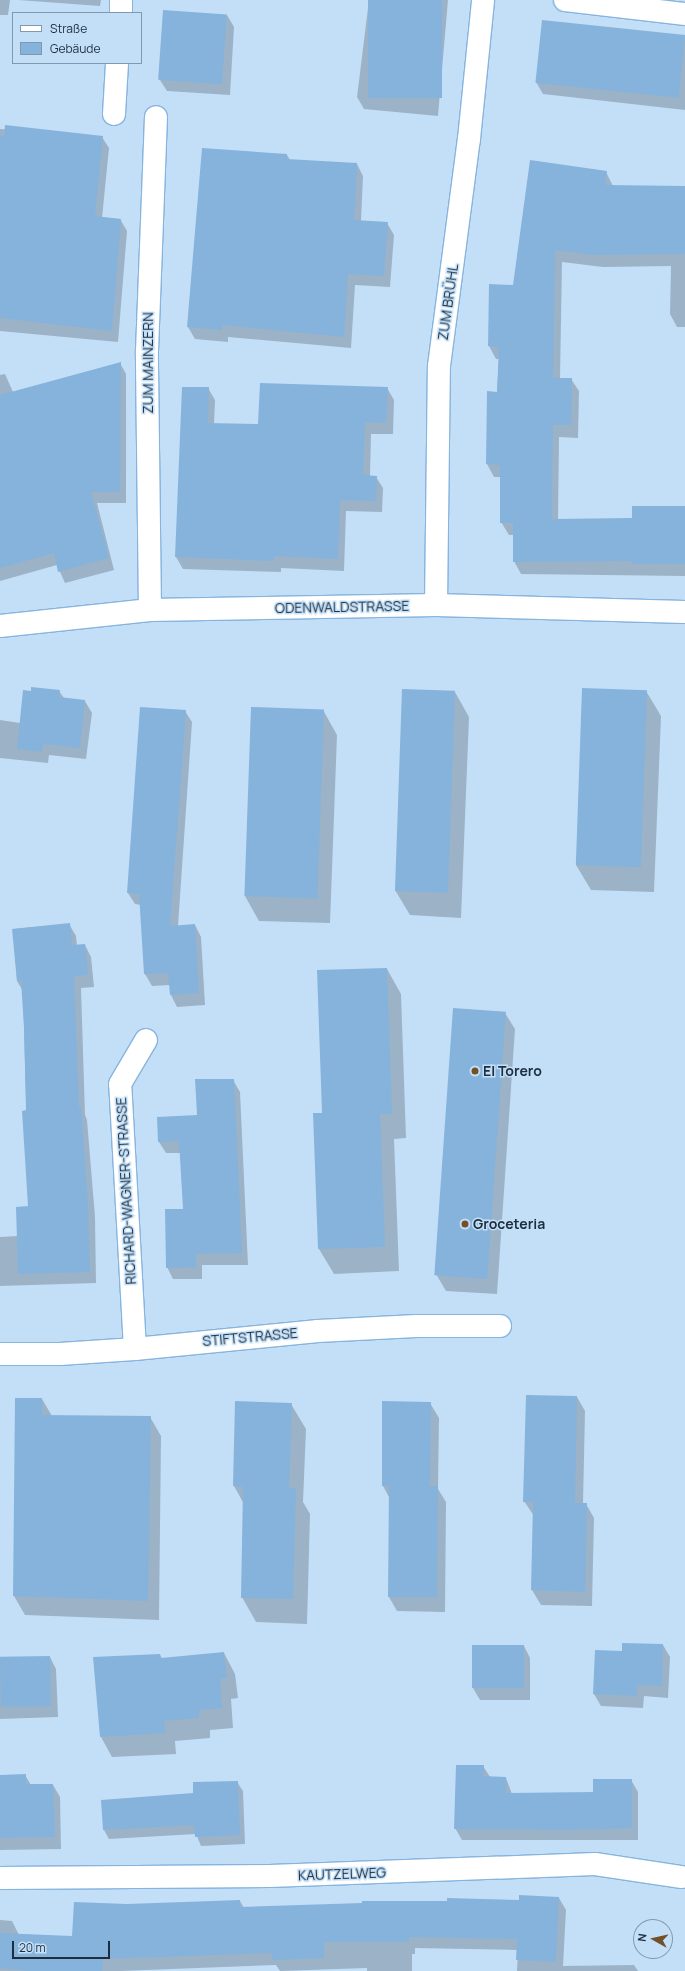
<!DOCTYPE html>
<meta charset="utf-8">
<style>
body{margin:0}
#map{position:relative;width:685px;height:1971px;overflow:hidden;background:#c3dff8;font-family:Manrope,sans-serif}
div>[style]{position:absolute}
.shadow>*{inset:0;background:#0003}
.building>*{inset:0;background:#86b3dc;transform-origin:0 0}
.roads{filter:drop-shadow(1px 0 #87b4dd) drop-shadow(-1px 0 #87b4dd) drop-shadow(0 1px #87b4dd) drop-shadow(0 -1px #87b4dd)}
.minor>*{height:22px;margin:-11px;padding:0 11px;transform-origin:11px;border-radius:11px;background:#fff}
.dots>*{width:11px;height:11px;translate:-50% -50%;box-sizing:border-box;border:2px solid #c3dff8;border-radius:50%}
span{translate:-50% -50%;white-space:nowrap;text-align:center;line-height:1.15;-webkit-text-stroke:3px #c3dff8;paint-order:stroke}
.street-label{font-size:14px;color:#1d2f3f}
.poi-label{font-size:14px;color:#1d2f3f;font-weight:700}
.left{translate:0 -50%;text-align:left}
.legend{position:absolute;left:12px;top:12px;width:130px;height:52px;box-sizing:border-box;background:#c3dff8;border:1px solid #8199ae;margin:0;padding:5px 7px;list-style:none;font-size:12px;color:#1d2f3f}
.legend li{display:flex;align-items:center;gap:8px;height:20px}
.legend b{width:20px;border:1px solid #8199ae}
.north{position:absolute;left:633px;top:1919px;width:40px;height:40px;box-sizing:border-box;background:#c3dff8;border:1px solid #8199ae;border-radius:50%;rotate:278deg;font-size:11px;font-weight:700;line-height:16px;text-align:center;color:#1d2f3f}
.north::after{content:'';display:block;margin:auto;width:14px;height:18px;background:#74502a;clip-path:polygon(50% 0,100% 100%,50% 72%,0 100%)}
.scale{position:absolute;left:12px;top:1941px;width:98px;height:18px;box-sizing:border-box;border:2px solid #1d2f3f;border-top:0;padding-left:5px;font-size:12px;line-height:14px;white-space:nowrap;color:#1d2f3f;-webkit-text-stroke:3px #c3dff8;paint-order:stroke}
</style>
<div id="map">
<div class="shadow">
<div style="clip-path:polygon(0 0,10px 0,8px 15px,0 15px)"></div>
<div style="clip-path:polygon(18px 0,101px 0,100px 6px)"></div>
<div style="clip-path:polygon(369px 0,448px 0,438px 116px,364px 109px,357px 97px)"></div>
<div style="clip-path:polygon(227px 15px,234px 27px,230px 95px,167px 91px,160px 80px)"></div>
<div style="clip-path:polygon(685px 37px,685px 110px,543px 94px,536px 82px)"></div>
<div style="clip-path:polygon(0 129px,102px 137px,109px 148px,102px 218px,120px 219px,127px 231px,118px 342px,0 331px)"></div>
<div style="clip-path:polygon(203px 149px,287px 155px,290px 160px,357px 164px,363px 176px,361px 221px,387px 223px,394px 235px,390px 287px,355px 285px,351px 348px,228px 337px,228px 342px,195px 339px,188px 327px)"></div>
<div style="clip-path:polygon(606px 172px,613px 186px,685px 187px,685px 327px,677px 327px,670px 314px,671px 266px,603px 267px,562px 262px,560px 379px,571px 379px,579px 391px,578px 438px,559px 437px,558px 520px,633px 519px,685px 507px,685px 576px,521px 574px,514px 561px,514px 535px,509px 535px,501px 522px,501px 477px,494px 477px,487px 464px,497px 393px,499px 359px,496px 359px,489px 346px,514px 286px)"></div>
<div style="clip-path:polygon(120px 363px,126px 374px,126px 503px,97px 503px,114px 570px,65px 583px,57px 565px,0 581px,0 375px,5px 374px,13px 392px)"></div>
<div style="clip-path:polygon(208px 388px,215px 400px,214px 424px,259px 425px,387px 388px,394px 400px,393px 434px,371px 434px,370px 476px,376px 477px,383px 488px,382px 512px,346px 511px,344px 571px,281px 568px,281px 572px,183px 569px,176px 557px)"></div>
<div style="clip-path:polygon(59px 691px,64px 698px,85px 701px,92px 713px,86px 759px,49px 755px,48px 763px,0 758px,0 720px,20px 723px)"></div>
<div style="clip-path:polygon(646px 691px,661px 716px,654px 892px,591px 890px,576px 865px)"></div>
<div style="clip-path:polygon(455px 692px,469px 717px,461px 918px,410px 915px,395px 890px)"></div>
<div style="clip-path:polygon(323px 710px,337px 735px,330px 923px,259px 921px,245px 896px)"></div>
<div style="clip-path:polygon(185px 711px,192px 722px,178px 926px,195px 925px,201px 937px,205px 1005px,177px 1007px,171px 995px,170px 985px,152px 986px,145px 974px,141px 905px,135px 904px,128px 893px)"></div>
<div style="clip-path:polygon(69px 924px,76px 936px,77px 946px,85px 945px,91px 957px,94px 987px,81px 988px,85px 1115px,87px 1120px,95px 1217px,96px 1283px,0 1286px,0 1237px,18px 1236px,29px 1207px,23px 991px,17px 981px,13px 929px)"></div>
<div style="clip-path:polygon(387px 969px,401px 994px,406px 1138px,394px 1139px,399px 1271px,334px 1274px,319px 1249px,323px 1114px)"></div>
<div style="clip-path:polygon(505px 1013px,515px 1029px,497px 1294px,446px 1291px,436px 1274px)"></div>
<div style="clip-path:polygon(233px 1080px,240px 1092px,248px 1265px,202px 1265px,202px 1279px,173px 1279px,167px 1267px,184px 1210px,181px 1153px,166px 1153px,159px 1142px,198px 1116px)"></div>
<div style="clip-path:polygon(577px 1397px,585px 1411px,583px 1504px,586px 1504px,594px 1518px,592px 1606px,541px 1605px,532px 1590px,534px 1516px,524px 1501px)"></div>
<div style="clip-path:polygon(16px 1399px,42px 1399px,52px 1416px,150px 1417px,161px 1436px,159px 1620px,25px 1615px,14px 1596px)"></div>
<div style="clip-path:polygon(236px 1402px,291px 1404px,306px 1429px,303px 1502px,310px 1514px,307px 1624px,256px 1622px,242px 1597px,244px 1504px,234px 1486px)"></div>
<div style="clip-path:polygon(430px 1403px,439px 1418px,438px 1489px,446px 1502px,445px 1612px,397px 1611px,389px 1597px,390px 1499px,383px 1486px)"></div>
<div style="clip-path:polygon(663px 1645px,670px 1657px,668px 1698px,644px 1696px,643px 1708px,601px 1706px,594px 1694px,596px 1651px,623px 1652px)"></div>
<div style="clip-path:polygon(524px 1646px,530px 1658px,530px 1700px,480px 1700px,473px 1688px)"></div>
<div style="clip-path:polygon(224px 1653px,235px 1674px,238px 1698px,231px 1699px,233px 1728px,210px 1730px,210px 1738px,175px 1741px,176px 1754px,112px 1757px,101px 1737px,160px 1655px,162px 1659px)"></div>
<div style="clip-path:polygon(50px 1657px,56px 1669px,58px 1717px,0 1719px,0 1658px)"></div>
<div style="clip-path:polygon(483px 1766px,490px 1777px,506px 1778px,512px 1794px,594px 1793px,631px 1780px,638px 1792px,638px 1840px,462px 1840px,455px 1828px)"></div>
<div style="clip-path:polygon(25px 1775px,31px 1785px,53px 1785px,60px 1797px,61px 1849px,0 1850px,0 1776px)"></div>
<div style="clip-path:polygon(237px 1782px,243px 1791px,245px 1844px,201px 1846px,196px 1834px,109px 1839px,104px 1830px,194px 1794px)"></div>
<div style="clip-path:polygon(559px 1898px,566px 1910px,563px 1966px,634px 1965px,638px 1971px,517px 1971px,518px 1950px,415px 1948px,415px 1954px,412px 1954px,412px 1971px,367px 1971px,367px 1968px,280px 1971px,276px 1965px,120px 1971px,0 1971px,0 1920px,12px 1921px,19px 1935px,73px 1938px,127px 1905px,240px 1901px,244px 1908px,520px 1901px)"></div>
</div>
<div class="building">
<div style="left:368px;top:0;width:74px;height:98px"></div>
<div style="left:163px;top:10px;width:64px;height:70px;rotate:4deg"></div>
<div style="left:542px;top:20px;width:144px;height:63px;rotate:6deg"></div>
<div style="clip-path:polygon(5px 125px,103px 136px,95px 216px,121px 219px,112px 331px,0 318px,0 136px,4px 137px)"></div>
<div style="clip-path:polygon(202px 148px,287px 154px,287px 159px,357px 163px,354px 220px,388px 222px,384px 276px,348px 274px,344px 337px,222px 325px,222px 330px,187px 327px)"></div>
<div style="clip-path:polygon(530px 160px,607px 171px,605px 185px,685px 186px,685px 254px,595px 255px,555px 250px,553px 378px,572px 378px,571px 425px,553px 425px,552px 487px,552px 519px,632px 518px,632px 506px,685px 506px,685px 564px,632px 564px,632px 561px,513px 562px,513px 523px,500px 523px,500px 465px,486px 464px,487px 391px,497px 392px,499px 347px,488px 346px,489px 284px,513px 285px)"></div>
<div style="clip-path:polygon(121px 362px,120px 492px,91px 492px,109px 558px,58px 572px,54px 553px,0 568px,0 395px)"></div>
<div style="clip-path:polygon(260px 383px,388px 387px,386px 423px,365px 422px,363px 475px,377px 476px,376px 501px,340px 500px,338px 559px,274px 556px,274px 561px,175px 557px,182px 387px,209px 387px,208px 423px,258px 424px)"></div>
<div style="clip-path:polygon(31px 687px,60px 690px,59px 697px,85px 700px,80px 748px,43px 744px,42px 752px,17px 749px,23px 690px,31px 691px)"></div>
<div style="left:582px;top:688px;width:65px;height:177px;rotate:2deg"></div>
<div style="left:402px;top:689px;width:53px;height:202px;rotate:2deg"></div>
<div style="clip-path:polygon(140px 707px,186px 710px,170px 926px,195px 924px,199px 993px,170px 995px,168px 973px,144px 974px,139px 894px,127px 893px)"></div>
<div style="left:251px;top:707px;width:73px;height:189px;rotate:2deg"></div>
<div style="clip-path:polygon(70px 923px,72px 945px,85px 944px,88px 975px,74px 976px,79px 1107px,81px 1107px,88px 1205px,90px 1272px,18px 1274px,16px 1207px,28px 1206px,22px 1111px,26px 1110px,24px 1027px,21px 981px,17px 981px,12px 929px)"></div>
<div style="clip-path:polygon(387px 968px,392px 1114px,380px 1114px,385px 1247px,318px 1249px,313px 1113px,322px 1113px,317px 970px)"></div>
<div style="left:453px;top:1008px;width:53px;height:268px;rotate:4deg"></div>
<div style="clip-path:polygon(195px 1079px,234px 1079px,242px 1253px,196px 1254px,196px 1267px,166px 1268px,165px 1209px,183px 1209px,179px 1141px,158px 1142px,157px 1117px,197px 1115px)"></div>
<div style="clip-path:polygon(526px 1395px,577px 1396px,575px 1503px,587px 1503px,585px 1592px,531px 1590px,533px 1502px,523px 1502px)"></div>
<div style="clip-path:polygon(15px 1398px,42px 1398px,42px 1415px,151px 1416px,148px 1601px,13px 1596px)"></div>
<div style="clip-path:polygon(235px 1401px,292px 1403px,289px 1488px,296px 1488px,293px 1599px,241px 1598px,243px 1487px,233px 1486px)"></div>
<div style="clip-path:polygon(382px 1401px,431px 1402px,430px 1486px,438px 1486px,437px 1597px,388px 1597px,389px 1486px,382px 1486px)"></div>
<div style="clip-path:polygon(622px 1643px,663px 1644px,662px 1686px,637px 1685px,637px 1696px,593px 1694px,595px 1650px,622px 1651px)"></div>
<div style="left:524px;top:1645px;width:43px;height:52px;rotate:90deg"></div>
<div style="clip-path:polygon(224px 1652px,227px 1678px,220px 1679px,222px 1708px,199px 1710px,199px 1718px,164px 1721px,165px 1733px,100px 1737px,93px 1657px,160px 1654px,161px 1658px)"></div>
<div style="left:50px;top:1656px;width:50px;height:50px;rotate:89deg"></div>
<div style="clip-path:polygon(456px 1765px,484px 1765px,483px 1776px,506px 1777px,506px 1793px,593px 1792px,593px 1779px,632px 1779px,632px 1828px,569px 1830px,454px 1829px)"></div>
<div style="clip-path:polygon(26px 1774px,26px 1784px,53px 1784px,55px 1837px,0 1838px,0 1775px)"></div>
<div style="clip-path:polygon(238px 1781px,240px 1835px,195px 1837px,194px 1825px,103px 1830px,101px 1800px,193px 1793px,193px 1782px)"></div>
<div style="clip-path:polygon(519px 1895px,559px 1897px,556px 1962px,516px 1960px,517px 1939px,409px 1937px,409px 1942px,324px 1942px,324px 1958px,272px 1960px,272px 1953px,103px 1959px,102px 1971px,29px 1971px,0 1968px,0 1933px,72px 1936px,74px 1902px,127px 1904px,240px 1900px,240px 1907px,362px 1903px,362px 1901px,447px 1901px,447px 1898px,519px 1900px)"></div>
</div>
<div class="roads">
<div class="minor">
<div style="left:565px;top:0;width:121px;rotate:6.7deg"></div>
<div style="left:121px;top:13px;width:13px;rotate:-90deg"></div>
<div style="left:114px;top:114px;width:51px;rotate:-86.6deg"></div>
<div style="left:436px;top:605px;width:239px;rotate:-89.3deg"></div>
<div style="left:439px;top:366px;width:229px;rotate:-82.5deg"></div>
<div style="left:469px;top:139px;width:140px;rotate:-84.2deg"></div>
<div style="left:150px;top:610px;width:259px;rotate:-90.7deg"></div>
<div style="left:147px;top:351px;width:234px;rotate:-87.8deg"></div>
<div style="left:0;top:626px;width:151px;rotate:-6.1deg"></div>
<div style="left:150px;top:610px;width:286px;rotate:-1deg"></div>
<div style="left:436px;top:605px;width:249px;rotate:1.6deg"></div>
<div style="left:135px;top:1349px;width:265px;rotate:-93.2deg"></div>
<div style="left:120px;top:1084px;width:51px;rotate:-59.4deg"></div>
<div style="left:0;top:1354px;width:60px"></div>
<div style="left:60px;top:1354px;width:75px;rotate:-3.8deg"></div>
<div style="left:135px;top:1349px;width:184px;rotate:-5.6deg"></div>
<div style="left:318px;top:1331px;width:98px;rotate:-2.9deg"></div>
<div style="left:416px;top:1326px;width:84px"></div>
<div style="left:0;top:1878px;width:270px;rotate:-0.4deg"></div>
<div style="left:270px;top:1876px;width:325px;rotate:-2.1deg"></div>
<div style="left:595px;top:1864px;width:88px;rotate:8.5deg"></div>
</div>
</div>
<div class="dots">
<div style="left:475px;top:1071px;background:#74502a"></div>
<div style="left:465px;top:1224px;background:#74502a"></div>
</div>
<div class="street-label">
<span style="left:448px;top:302px;rotate:-82deg">ZUM BRÜHL</span>
<span style="left:148px;top:363px;rotate:-90deg">ZUM MAINZERN</span>
<span style="left:342px;top:607px;rotate:-1deg">ODENWALDSTRASSE</span>
<span style="left:126px;top:1191px;rotate:-93deg">RICHARD-WAGNER-STRASSE</span>
<span style="left:250px;top:1337px;rotate:-5deg">STIFTSTRASSE</span>
<span style="left:342px;top:1874px;rotate:-2deg">KAUTZELWEG</span>
</div>
<div class="poi-label">
<span class="left" style="left:483px;top:1071px">El Torero</span>
<span class="left" style="left:473px;top:1224px">Groceteria</span>
</div>
<ul class="legend">
<li><b style="height:5px;background:#fff"></b>Straße</li>
<li><b style="height:11px;background:#86b3dc"></b>Gebäude</li>
</ul>
<div class="north">N</div>
<div class="scale">20 m</div>
</div>
